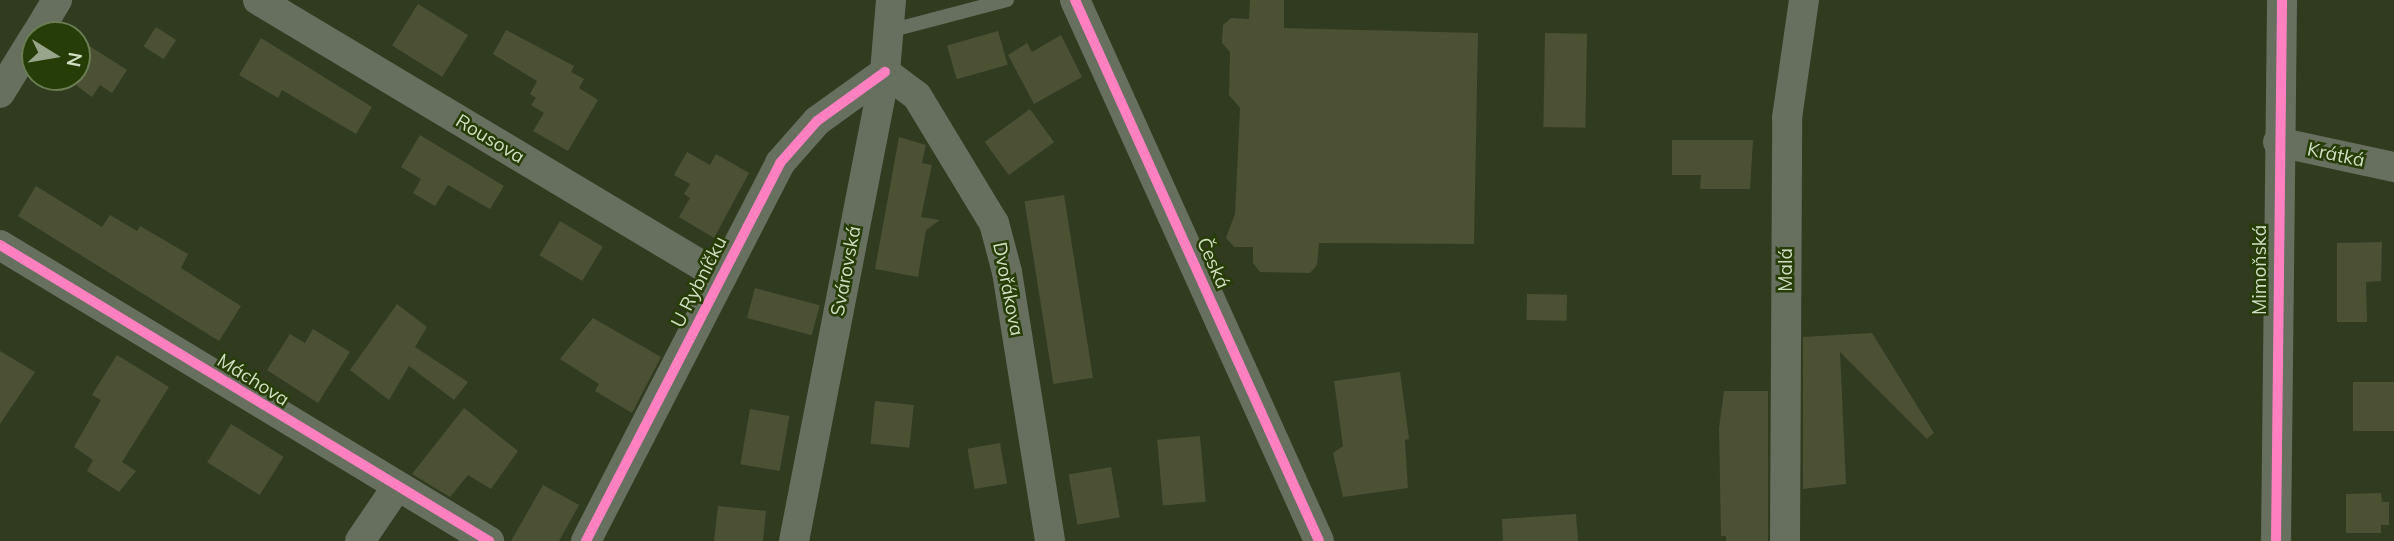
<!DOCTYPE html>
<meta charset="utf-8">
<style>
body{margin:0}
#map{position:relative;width:2394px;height:541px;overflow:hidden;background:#303b20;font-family:Mulish,sans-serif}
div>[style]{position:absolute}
.building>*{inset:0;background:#4c5134;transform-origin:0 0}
.lane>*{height:14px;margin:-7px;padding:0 7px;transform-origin:7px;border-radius:7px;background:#676f5f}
.street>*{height:30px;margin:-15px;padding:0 15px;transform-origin:15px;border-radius:15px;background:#676f5f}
.cycleway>*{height:10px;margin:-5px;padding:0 5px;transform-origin:5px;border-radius:5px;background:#ff80c0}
span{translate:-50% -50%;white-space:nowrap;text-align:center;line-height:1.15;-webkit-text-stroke:5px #273d07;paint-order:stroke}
.street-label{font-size:19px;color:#d0dec3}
.north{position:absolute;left:21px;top:21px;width:70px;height:70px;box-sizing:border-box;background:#273d07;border:2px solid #6b7d52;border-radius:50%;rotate:101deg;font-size:19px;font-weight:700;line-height:28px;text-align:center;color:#d0dec3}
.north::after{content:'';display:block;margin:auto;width:24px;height:32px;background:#98a58a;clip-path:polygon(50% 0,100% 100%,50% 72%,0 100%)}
</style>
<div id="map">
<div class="building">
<div style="clip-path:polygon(1250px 0,1284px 0,1284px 28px,1478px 33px,1474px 244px,1319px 243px,1317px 265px,1310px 273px,1260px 272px,1253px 263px,1253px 247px,1234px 247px,1226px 238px,1235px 214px,1240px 108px,1229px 95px,1230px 52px,1222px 43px,1223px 25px,1231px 18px,1249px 19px)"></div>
<div style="left:418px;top:4px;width:59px;height:49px;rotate:32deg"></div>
<div style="left:156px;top:27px;width:24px;height:23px;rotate:33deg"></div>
<div style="clip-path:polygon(506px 30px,574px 66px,571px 72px,584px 79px,579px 88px,598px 100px,568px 151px,533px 131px,544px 113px,531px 105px,536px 98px,530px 94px,537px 81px,493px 54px)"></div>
<div style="left:998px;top:31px;width:35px;height:53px;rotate:74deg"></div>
<div style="left:1545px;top:33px;width:42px;height:94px;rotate:1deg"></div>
<div style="clip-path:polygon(1061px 35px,1082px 77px,1034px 104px,1008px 55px,1027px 43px,1032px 52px)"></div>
<div style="clip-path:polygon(77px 38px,127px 70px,112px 93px,100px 85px,92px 97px,77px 86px)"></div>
<div style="clip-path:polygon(261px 38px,372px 107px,356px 134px,282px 90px,278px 98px,239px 75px)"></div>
<div style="left:1030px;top:109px;width:41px;height:56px;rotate:54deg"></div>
<div style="clip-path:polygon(420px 135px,504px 186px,490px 209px,448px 185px,435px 206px,413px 193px,421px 179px,401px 167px)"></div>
<div style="clip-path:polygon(899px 137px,926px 145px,922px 163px,932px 165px,921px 217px,940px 220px,926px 230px,918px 277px,875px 269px)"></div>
<div style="clip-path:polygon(1672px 140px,1753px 140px,1750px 189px,1700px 189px,1701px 175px,1672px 175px)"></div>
<div style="clip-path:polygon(687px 152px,710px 165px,716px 154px,749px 173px,714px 238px,679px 217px,690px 198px,684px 194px,690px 184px,674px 175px)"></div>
<div style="clip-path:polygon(36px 186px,102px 227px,110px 215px,137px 231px,140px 226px,188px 254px,181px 268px,241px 306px,219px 341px,18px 216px)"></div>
<div style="left:1064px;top:195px;width:185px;height:40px;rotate:81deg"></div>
<div style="left:560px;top:221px;width:50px;height:40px;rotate:31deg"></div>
<div style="clip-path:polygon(2382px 242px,2381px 281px,2366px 282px,2367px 322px,2337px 322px,2337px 243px)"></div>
<div style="left:755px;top:288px;width:67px;height:31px;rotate:15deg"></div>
<div style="left:1527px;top:294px;width:40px;height:26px;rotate:1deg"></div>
<div style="clip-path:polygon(397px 304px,427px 327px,415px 347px,468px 382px,454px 400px,409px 366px,389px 400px,350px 370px)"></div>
<div style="clip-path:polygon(593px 318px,661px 357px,632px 413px,595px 391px,599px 384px,560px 359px)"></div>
<div style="clip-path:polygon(313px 329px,350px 352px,318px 403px,267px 370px,290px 334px,305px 343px)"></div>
<div style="clip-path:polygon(1872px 333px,1934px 433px,1927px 439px,1840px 352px,1846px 484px,1803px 489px,1803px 337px)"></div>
<div style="clip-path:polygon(0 351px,35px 372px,0 424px)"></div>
<div style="clip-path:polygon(117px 355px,169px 387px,122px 462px,136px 471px,119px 492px,87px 471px,93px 460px,74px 447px,101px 400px,92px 395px)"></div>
<div style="clip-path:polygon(1400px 372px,1409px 439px,1405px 440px,1408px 488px,1343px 497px,1333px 453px,1343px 446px,1334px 381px)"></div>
<div style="left:2394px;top:382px;width:49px;height:41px;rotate:90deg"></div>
<div style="clip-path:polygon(1724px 391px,1768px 391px,1768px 541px,1726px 541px,1726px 536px,1721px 536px,1719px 428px)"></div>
<div style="left:875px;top:401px;width:39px;height:43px;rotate:6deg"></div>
<div style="clip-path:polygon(464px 408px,518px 451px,491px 489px,468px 475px,450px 497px,412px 474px)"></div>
<div style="left:750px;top:409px;width:40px;height:56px;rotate:10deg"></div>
<div style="left:231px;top:424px;width:62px;height:45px;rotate:32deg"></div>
<div style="left:1200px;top:436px;width:66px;height:43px;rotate:85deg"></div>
<div style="left:1000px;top:443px;width:41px;height:33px;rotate:80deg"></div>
<div style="left:1111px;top:467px;width:51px;height:43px;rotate:80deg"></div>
<div style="clip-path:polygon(543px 485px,579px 505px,559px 541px,511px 541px)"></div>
<div style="clip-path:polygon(2381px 493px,2382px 502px,2389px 502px,2389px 525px,2381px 525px,2381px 533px,2346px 533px,2346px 494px)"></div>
<div style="clip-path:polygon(718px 506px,766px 511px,763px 541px,714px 541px)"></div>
<div style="clip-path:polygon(1576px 514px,1578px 541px,1503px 541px,1502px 519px)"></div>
</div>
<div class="lane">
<div style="left:889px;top:31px;width:122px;rotate:-14.7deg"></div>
</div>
<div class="street">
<div style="left:258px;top:0;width:540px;rotate:30.89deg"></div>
<div style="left:1075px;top:0;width:593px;rotate:65.72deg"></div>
<div style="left:36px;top:35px;width:41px;rotate:-59deg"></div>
<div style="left:885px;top:72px;width:40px;rotate:37deg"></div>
<div style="left:917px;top:96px;width:149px;rotate:58.8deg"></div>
<div style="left:994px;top:223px;width:51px;rotate:75.1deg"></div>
<div style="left:1007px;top:272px;width:272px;rotate:80.9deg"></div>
<div style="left:0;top:93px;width:67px;rotate:-58.4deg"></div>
<div style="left:2278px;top:142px;width:119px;rotate:12.2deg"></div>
<div style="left:0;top:245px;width:572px;rotate:31.19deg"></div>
<div style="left:360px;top:541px;width:64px;rotate:-55.8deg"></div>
<div style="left:586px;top:541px;width:425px;rotate:-62.8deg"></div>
<div style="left:780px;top:163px;width:56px;rotate:-48.6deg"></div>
<div style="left:817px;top:121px;width:84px;rotate:-35.8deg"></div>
<div style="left:794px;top:541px;width:478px;rotate:-79deg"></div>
<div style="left:885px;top:72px;width:72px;rotate:-85.2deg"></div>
<div style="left:1785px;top:541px;width:423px;rotate:-89.7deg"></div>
<div style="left:1787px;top:118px;width:119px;rotate:-81.8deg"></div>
<div style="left:2276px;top:541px;width:541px;rotate:-89.36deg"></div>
</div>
<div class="cycleway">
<div style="left:1075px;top:0;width:593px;rotate:65.72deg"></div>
<div style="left:0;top:245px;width:572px;rotate:31.19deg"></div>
<div style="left:586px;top:541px;width:425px;rotate:-62.8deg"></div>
<div style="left:780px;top:163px;width:56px;rotate:-48.6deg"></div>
<div style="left:817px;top:121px;width:84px;rotate:-35.8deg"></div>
<div style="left:2276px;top:541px;width:541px;rotate:-89.36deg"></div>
</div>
<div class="street-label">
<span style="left:490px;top:139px;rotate:31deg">Rousova</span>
<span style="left:2336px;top:155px;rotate:12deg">Krátká</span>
<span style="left:1213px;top:263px;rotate:66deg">Česká</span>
<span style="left:1786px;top:270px;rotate:-90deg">Malá</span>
<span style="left:2260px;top:270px;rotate:-90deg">Mimoňská</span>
<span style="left:846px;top:271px;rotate:-79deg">Svárovská</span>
<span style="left:699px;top:282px;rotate:-63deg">U Rybníčku</span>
<span style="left:1008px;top:289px;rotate:79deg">Dvořákova</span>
<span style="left:253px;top:380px;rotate:32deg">Máchova</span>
</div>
<div class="north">N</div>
</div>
